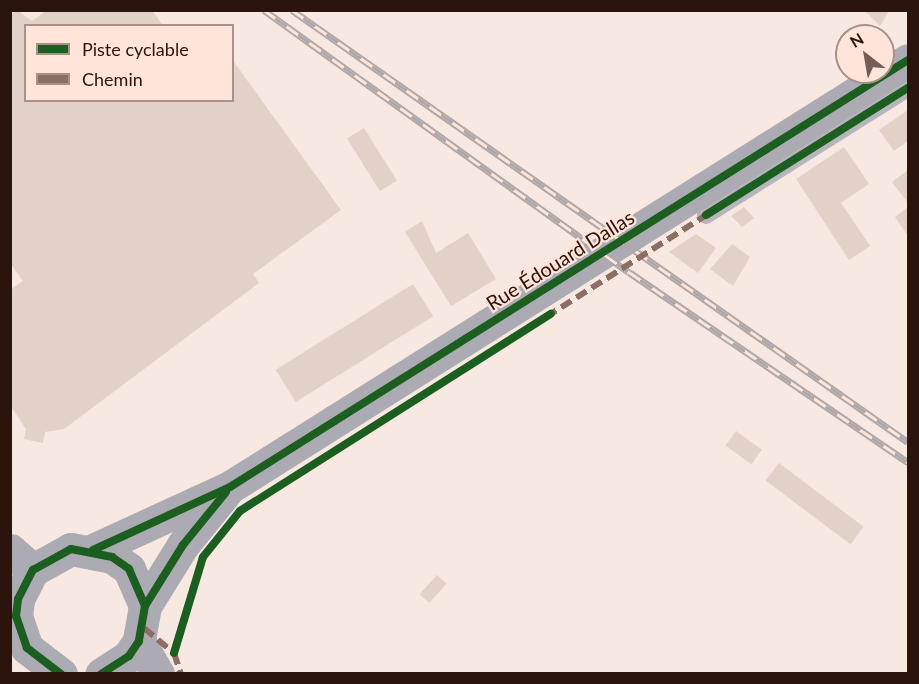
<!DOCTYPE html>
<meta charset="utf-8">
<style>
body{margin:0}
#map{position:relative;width:919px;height:684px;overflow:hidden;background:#f7e8e1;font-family:Lato,sans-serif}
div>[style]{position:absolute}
.building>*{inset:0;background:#e2d1c6;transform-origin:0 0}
.lane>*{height:18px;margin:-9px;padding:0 9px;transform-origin:9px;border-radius:9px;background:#b7b5bc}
.secondary>*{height:33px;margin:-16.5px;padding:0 16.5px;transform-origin:16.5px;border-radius:16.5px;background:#acabb3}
.rail>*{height:7px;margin-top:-3.5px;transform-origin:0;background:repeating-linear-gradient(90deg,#ffe4d9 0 14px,#afa8a9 0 28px);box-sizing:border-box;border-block:2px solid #afa8a9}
.quiet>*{height:6px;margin-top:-3px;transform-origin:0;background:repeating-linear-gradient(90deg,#8d6e63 0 12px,transparent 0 18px)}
.cycleway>*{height:8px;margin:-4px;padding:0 4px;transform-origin:4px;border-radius:4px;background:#1b5e20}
span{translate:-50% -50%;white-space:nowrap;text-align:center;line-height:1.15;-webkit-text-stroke:4.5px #ffe4d9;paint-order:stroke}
.street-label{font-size:20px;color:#2b140b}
.frame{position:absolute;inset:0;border:12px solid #2b140b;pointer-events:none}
.legend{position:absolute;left:24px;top:24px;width:210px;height:78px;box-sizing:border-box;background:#ffe4d9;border:2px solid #aa9187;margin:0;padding:8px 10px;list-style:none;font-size:18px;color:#2b140b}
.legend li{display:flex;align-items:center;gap:12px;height:30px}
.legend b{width:30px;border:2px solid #aa9187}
.north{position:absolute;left:835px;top:24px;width:60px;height:60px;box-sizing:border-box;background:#ffe4d9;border:2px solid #aa9187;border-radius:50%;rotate:329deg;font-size:16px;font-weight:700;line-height:24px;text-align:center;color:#2b140b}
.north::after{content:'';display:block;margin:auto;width:21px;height:27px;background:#725e56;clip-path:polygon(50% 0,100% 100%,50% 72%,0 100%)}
</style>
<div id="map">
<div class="building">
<div style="clip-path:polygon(17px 10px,32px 21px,47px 10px,152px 10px,163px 26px,26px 26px,26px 100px,232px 100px,234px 62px,341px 210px,253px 274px,259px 283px,64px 429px,45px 432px,43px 443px,24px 439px,26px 429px,10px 405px,10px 290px,23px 281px,10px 263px,10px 15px)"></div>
<div style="clip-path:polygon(864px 10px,890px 10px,880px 26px)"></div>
<div style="clip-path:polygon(908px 110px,908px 141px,894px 151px,879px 130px)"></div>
<div style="left:364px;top:128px;width:62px;height:20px;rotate:58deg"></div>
<div style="clip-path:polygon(844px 147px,869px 184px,841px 203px,870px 246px,849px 260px,796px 179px)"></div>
<div style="clip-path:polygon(908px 170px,908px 203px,892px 182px)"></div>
<div style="clip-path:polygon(744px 207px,754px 218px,742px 227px,731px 216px)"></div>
<div style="clip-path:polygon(908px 207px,908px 236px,895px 217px)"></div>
<div style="clip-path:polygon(422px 221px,436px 253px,468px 233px,496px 279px,451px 306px,405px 232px)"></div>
<div style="clip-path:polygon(696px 234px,716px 248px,698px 273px,669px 252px)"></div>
<div style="clip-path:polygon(732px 244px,750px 257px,733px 286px,710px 269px)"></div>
<div style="left:413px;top:284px;width:38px;height:162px;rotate:58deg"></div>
<div style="left:736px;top:431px;width:32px;height:18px;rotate:36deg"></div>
<div style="left:779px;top:463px;width:106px;height:22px;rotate:37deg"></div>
<div style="left:437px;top:575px;width:13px;height:26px;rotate:42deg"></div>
</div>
<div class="lane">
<div style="left:706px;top:215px;width:239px;rotate:-32.2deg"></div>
</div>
<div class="secondary">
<div style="left:10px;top:550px;width:30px;rotate:41deg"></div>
<div style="left:93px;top:550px;width:151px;rotate:-24.7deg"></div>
<div style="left:230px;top:487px;width:801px;rotate:-32.2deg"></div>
<div style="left:145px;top:606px;width:72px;rotate:-58.1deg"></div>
<div style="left:183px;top:545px;width:67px;rotate:-51.1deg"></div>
<div style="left:139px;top:641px;width:38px;rotate:60deg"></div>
<div style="left:61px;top:674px;width:43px;rotate:-142.6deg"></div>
<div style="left:27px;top:648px;width:34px;rotate:-109deg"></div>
<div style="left:16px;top:616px;width:17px;rotate:-83deg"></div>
<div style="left:18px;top:599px;width:33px;rotate:-63deg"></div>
<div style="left:33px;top:570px;width:43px;rotate:-28.9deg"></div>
<div style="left:71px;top:549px;width:42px;rotate:11deg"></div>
<div style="left:112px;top:557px;width:21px;rotate:35deg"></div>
<div style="left:129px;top:569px;width:40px;rotate:66.6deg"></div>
<div style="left:145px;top:606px;width:36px;rotate:100deg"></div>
<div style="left:139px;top:641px;width:18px;rotate:124deg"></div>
<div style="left:129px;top:656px;width:33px;rotate:147deg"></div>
</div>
<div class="rail">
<div style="left:264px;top:10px;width:449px;rotate:35.7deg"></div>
<div style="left:629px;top:272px;width:338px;rotate:34.3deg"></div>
<div style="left:292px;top:10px;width:752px;rotate:35.04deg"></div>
</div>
<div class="quiet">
<div style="left:845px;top:32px;width:5px;rotate:53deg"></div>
<div style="left:546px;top:317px;width:190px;rotate:-32.5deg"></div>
<div style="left:144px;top:628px;width:39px;rotate:40deg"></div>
<div style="left:174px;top:653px;width:22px;rotate:72deg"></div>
</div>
<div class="cycleway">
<div style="left:706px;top:215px;width:239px;rotate:-32.2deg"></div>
<div style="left:93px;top:550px;width:151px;rotate:-24.7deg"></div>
<div style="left:230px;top:487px;width:801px;rotate:-32.2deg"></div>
<div style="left:145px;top:606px;width:72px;rotate:-58.1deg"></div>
<div style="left:183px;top:545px;width:68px;rotate:-50.9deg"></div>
<div style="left:174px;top:653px;width:100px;rotate:-73.2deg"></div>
<div style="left:203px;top:557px;width:59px;rotate:-51.2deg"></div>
<div style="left:240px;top:511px;width:368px;rotate:-32.4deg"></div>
<div style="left:61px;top:674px;width:43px;rotate:-142.6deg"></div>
<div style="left:27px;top:648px;width:34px;rotate:-109deg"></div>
<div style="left:16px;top:616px;width:17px;rotate:-83deg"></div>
<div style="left:18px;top:599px;width:33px;rotate:-63deg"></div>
<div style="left:33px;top:570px;width:43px;rotate:-28.9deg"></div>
<div style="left:71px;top:549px;width:42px;rotate:11deg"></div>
<div style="left:112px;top:557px;width:21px;rotate:35deg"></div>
<div style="left:129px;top:569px;width:40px;rotate:66.6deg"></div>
<div style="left:145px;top:606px;width:36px;rotate:100deg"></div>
<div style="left:139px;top:641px;width:18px;rotate:124deg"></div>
<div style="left:129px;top:656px;width:33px;rotate:147deg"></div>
</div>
<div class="street-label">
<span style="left:560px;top:260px;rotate:-32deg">Rue Édouard Dallas</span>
</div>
<div class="frame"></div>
<ul class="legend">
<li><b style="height:8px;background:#1b5e20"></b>Piste cyclable</li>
<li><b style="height:8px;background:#8d6e63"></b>Chemin</li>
</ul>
<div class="north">N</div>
</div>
